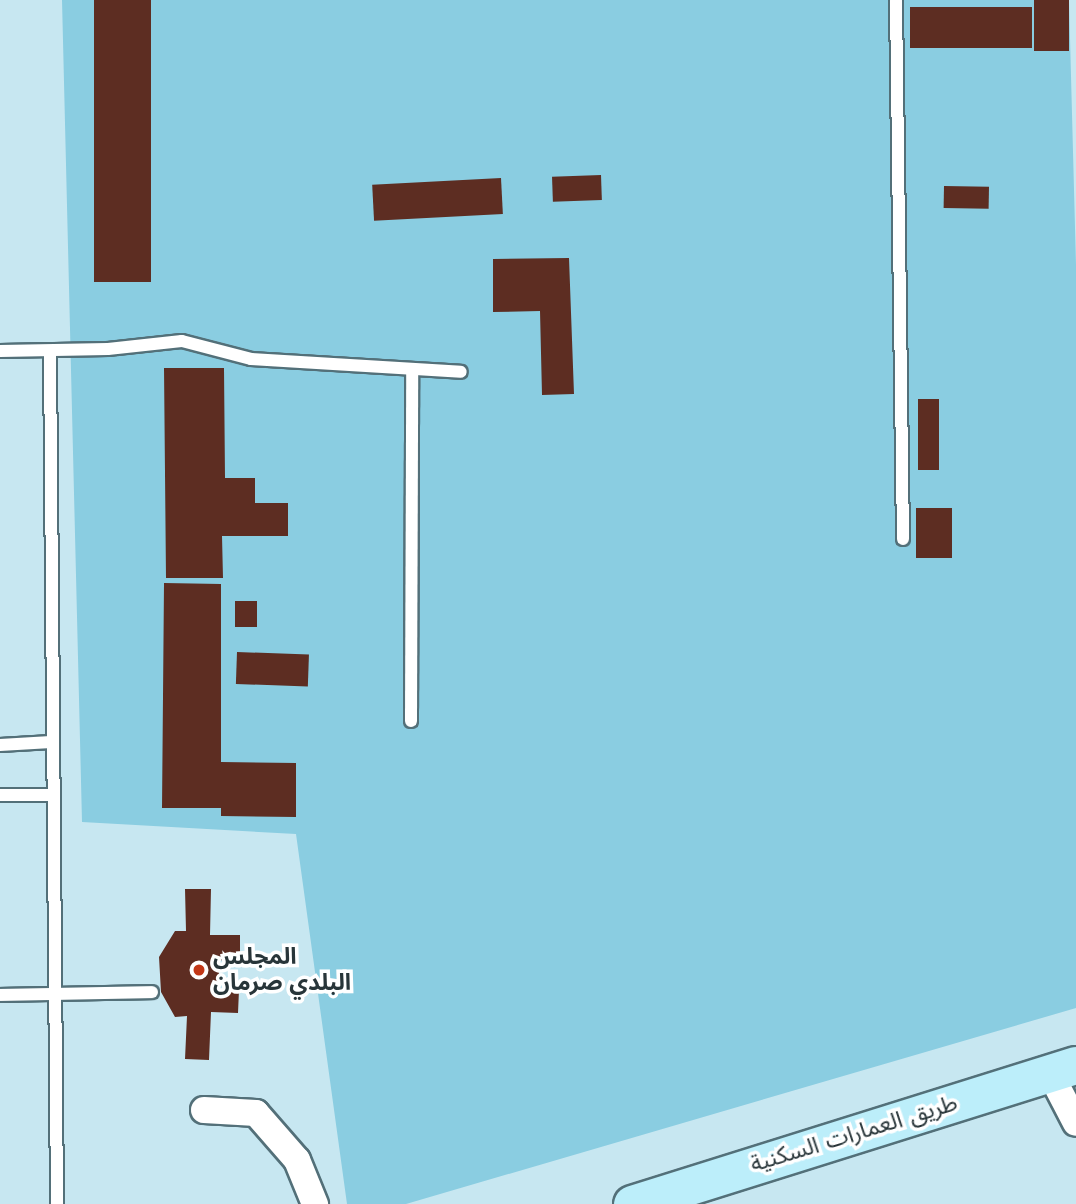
<!DOCTYPE html>
<meta charset="utf-8">
<style>
body{margin:0}
#map{position:relative;width:1076px;height:1204px;overflow:hidden;background:#c7e7f1;font-family:"Work Sans","Noto Sans Arabic",sans-serif}
div>[style]{position:absolute}
.green>*{inset:0;background:#8acde1}
.building>*{inset:0;background:#5d2d22;transform-origin:0 0}
.roads{filter:drop-shadow(2px 0 #537079) drop-shadow(-2px 0 #537079) drop-shadow(0 2px #537079) drop-shadow(0 -2px #537079)}
.lane>*{height:12px;margin:-6px;padding:0 6px;transform-origin:6px;border-radius:6px;background:#fff}
.street>*{height:26px;margin:-13px;padding:0 13px;transform-origin:13px;border-radius:13px;background:#fff}
.secondary>*{height:37px;margin:-18.5px;padding:0 18.5px;transform-origin:18.5px;border-radius:18.5px;background:#bceefa}
.dots>*{width:19px;height:19px;translate:-50% -50%;box-sizing:border-box;border:4px solid #fff;border-radius:50%}
span{translate:-50% -50%;white-space:nowrap;text-align:center;line-height:1.15;-webkit-text-stroke:7px #fff;paint-order:stroke}
.poi-label{font-size:23px;color:#283539;font-weight:700}
.left{translate:0 -50%;text-align:left}
.street-label{font-size:23px;color:#283539}
</style>
<div id="map">
<div class="green">
<div style="clip-path:polygon(62px 0,1069px 0,1076px 265px,1076px 1008px,406px 1204px,347px 1204px,296px 834px,82px 822px)"></div>
</div>
<div class="building">
<div style="left:94px;top:0;width:57px;height:282px"></div>
<div style="left:1034px;top:0;width:35px;height:51px"></div>
<div style="left:910px;top:7px;width:122px;height:41px"></div>
<div style="left:601px;top:175px;width:25px;height:49px;rotate:88deg"></div>
<div style="left:501px;top:178px;width:36px;height:129px;rotate:87deg"></div>
<div style="left:944px;top:186px;width:45px;height:22px;rotate:1deg"></div>
<div style="clip-path:polygon(569px 258px,574px 394px,542px 395px,540px 311px,493px 312px,493px 259px)"></div>
<div style="clip-path:polygon(164px 368px,224px 368px,225px 478px,255px 478px,255px 503px,288px 503px,288px 536px,222px 536px,223px 578px,166px 578px)"></div>
<div style="left:918px;top:399px;width:21px;height:71px"></div>
<div style="left:916px;top:508px;width:36px;height:50px"></div>
<div style="clip-path:polygon(164px 583px,221px 584px,221px 762px,296px 763px,296px 817px,221px 816px,221px 808px,162px 808px)"></div>
<div style="left:235px;top:601px;width:22px;height:26px"></div>
<div style="left:237px;top:652px;width:72px;height:32px;rotate:2deg"></div>
<div style="clip-path:polygon(185px 889px,211px 889px,210px 935px,240px 935px,240px 962px,219px 960px,219px 990px,239px 990px,238px 1013px,211px 1012px,209px 1060px,185px 1059px,187px 1016px,175px 1017px,161px 992px,159px 957px,175px 931px,186px 931px)"></div>
</div>
<div class="roads">
<div class="lane">
<div style="left:896px;top:0;width:539px;rotate:89.26deg"></div>
<div style="left:0;top:351px;width:108px;rotate:-1.1deg"></div>
<div style="left:108px;top:349px;width:74px;rotate:-6.2deg"></div>
<div style="left:182px;top:341px;width:71px;rotate:14.6deg"></div>
<div style="left:251px;top:359px;width:210px;rotate:3.5deg"></div>
<div style="left:50px;top:351px;width:853px;rotate:89.53deg"></div>
<div style="left:411px;top:721px;width:351px;rotate:-89.8deg"></div>
<div style="left:0;top:745px;width:51px;rotate:-3.4deg"></div>
<div style="left:0;top:795px;width:51px"></div>
<div style="left:0;top:995px;width:152px;rotate:-1.1deg"></div>
</div>
<div class="street">
<div style="left:1050px;top:1073px;width:56px;rotate:62.5deg"></div>
<div style="left:204px;top:1110px;width:52px;rotate:3.3deg"></div>
<div style="left:256px;top:1113px;width:62px;rotate:48.9deg"></div>
<div style="left:297px;top:1160px;width:48px;rotate:67.8deg"></div>
</div>
<div class="secondary">
<div style="left:632px;top:1204px;width:465px;rotate:-17.4deg"></div>
</div>
</div>
<div class="dots">
<div style="left:199px;top:970px;background:#c23717"></div>
</div>
<div class="poi-label">
<span class="left" style="left:213px;top:970px">المجلس<br>البلدي صرمان</span>
</div>
<div class="street-label">
<span style="left:854px;top:1134px;rotate:-17deg">طريق العمارات السكنية</span>
</div>
</div>
